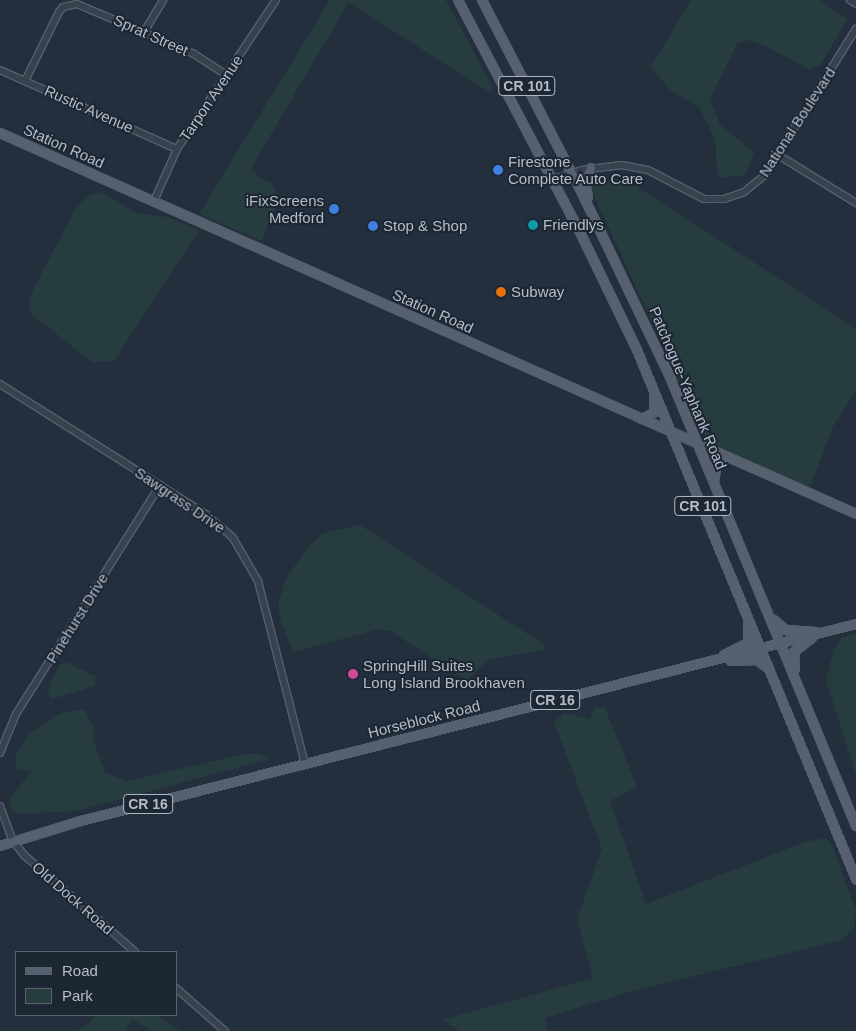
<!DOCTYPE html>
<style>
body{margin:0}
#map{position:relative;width:856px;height:1031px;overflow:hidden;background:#242f3e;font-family:Helvetica,sans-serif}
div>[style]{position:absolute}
.green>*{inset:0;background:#263c3f}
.roads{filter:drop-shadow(1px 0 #565f6c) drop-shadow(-1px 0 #565f6c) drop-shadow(0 1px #565f6c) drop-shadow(0 -1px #565f6c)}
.minor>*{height:6px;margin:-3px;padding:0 3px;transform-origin:3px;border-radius:3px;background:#38414e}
.major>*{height:8px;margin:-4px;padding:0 4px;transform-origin:4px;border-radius:4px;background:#56606e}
.dots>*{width:14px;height:14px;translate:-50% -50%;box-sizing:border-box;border:2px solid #1d2633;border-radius:50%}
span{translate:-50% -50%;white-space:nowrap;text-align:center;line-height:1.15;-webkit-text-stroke:4px #1d2633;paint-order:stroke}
.shield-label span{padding:1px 4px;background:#1d2633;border:1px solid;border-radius:4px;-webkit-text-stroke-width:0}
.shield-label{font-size:14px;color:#b4bcc9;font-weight:700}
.street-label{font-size:15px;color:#b4bcc9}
.poi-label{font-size:15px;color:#b4bcc9}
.left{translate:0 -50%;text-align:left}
.right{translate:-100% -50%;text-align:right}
.legend{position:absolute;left:15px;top:951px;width:162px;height:65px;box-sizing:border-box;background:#1d2633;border:1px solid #59626f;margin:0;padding:6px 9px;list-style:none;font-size:15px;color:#b4bcc9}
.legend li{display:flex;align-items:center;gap:10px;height:25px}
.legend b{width:25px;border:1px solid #59626f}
</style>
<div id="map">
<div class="green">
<div style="clip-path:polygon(330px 0,446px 0,493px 88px,489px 91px,480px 87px,349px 2px,251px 168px,260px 178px,271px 182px,279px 199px,262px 241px,199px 214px)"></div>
<div style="clip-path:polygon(691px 0,820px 0,847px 19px,821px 64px,810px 70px,764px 45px,748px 40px,737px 44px,710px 98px,720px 125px,754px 152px,745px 175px,718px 178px,715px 140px,700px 108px,670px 90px,651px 67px)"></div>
<div style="clip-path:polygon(623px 177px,856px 329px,856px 391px,832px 428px,810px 488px,707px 442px,590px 187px)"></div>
<div style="clip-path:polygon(102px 192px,136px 213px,168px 217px,199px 230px,114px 361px,92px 362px,30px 313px,29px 298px,75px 209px,88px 196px)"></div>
<div style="clip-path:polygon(360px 525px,543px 644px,546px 649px,488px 660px,467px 680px,390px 631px,379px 629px,294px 652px,281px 623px,278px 604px,286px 579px,308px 547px,323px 533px)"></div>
<div style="clip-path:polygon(856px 633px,856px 775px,826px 680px,834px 649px,841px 638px)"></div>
<div style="clip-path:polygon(66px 662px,95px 676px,95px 686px,52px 699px,48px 695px,50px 682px,59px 666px)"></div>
<div style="clip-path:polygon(595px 707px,605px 708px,637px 787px,610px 801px,646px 904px,805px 842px,826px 838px,832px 845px,856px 910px,854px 929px,841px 940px,629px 992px,545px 1018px,548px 1031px,460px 1031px,442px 1020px,593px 978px,577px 919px,602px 849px,554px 722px,564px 713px,590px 719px)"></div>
<div style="clip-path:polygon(84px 709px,94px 727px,93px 740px,106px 773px,127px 781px,235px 756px,257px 753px,270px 759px,76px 811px,18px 814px,11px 809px,10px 798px,31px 772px,17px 769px,15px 756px,29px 734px,62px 713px)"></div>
<div style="clip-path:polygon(96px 1015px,157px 1015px,180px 1031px,151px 1031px,133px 1019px,125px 1031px,76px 1031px,86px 1026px)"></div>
</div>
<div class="roads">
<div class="minor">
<div style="left:850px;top:0;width:7px;rotate:34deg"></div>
<div style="left:144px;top:32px;width:37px;rotate:-59deg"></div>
<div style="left:0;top:70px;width:194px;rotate:24.1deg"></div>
<div style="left:25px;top:81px;width:77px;rotate:-63.8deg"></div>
<div style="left:59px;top:12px;width:6px;rotate:-51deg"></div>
<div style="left:63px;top:7px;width:14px;rotate:-12deg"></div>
<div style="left:77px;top:4px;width:127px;rotate:23.1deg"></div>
<div style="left:194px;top:54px;width:40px;rotate:32.9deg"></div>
<div style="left:778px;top:155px;width:92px;rotate:31.6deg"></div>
<div style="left:553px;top:179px;width:30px;rotate:-17deg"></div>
<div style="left:582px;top:170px;width:40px;rotate:-7.1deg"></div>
<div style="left:622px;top:165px;width:26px;rotate:11deg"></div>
<div style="left:648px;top:170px;width:63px;rotate:27.4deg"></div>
<div style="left:704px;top:199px;width:20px"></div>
<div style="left:724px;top:199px;width:21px;rotate:-19deg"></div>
<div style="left:744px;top:192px;width:27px;rotate:-39deg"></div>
<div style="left:765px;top:175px;width:172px;rotate:-58.1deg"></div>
<div style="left:154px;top:201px;width:57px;rotate:-66.1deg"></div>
<div style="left:177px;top:149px;width:179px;rotate:-56.4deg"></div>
<div style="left:0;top:384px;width:245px;rotate:32.3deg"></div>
<div style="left:207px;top:515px;width:35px;rotate:41deg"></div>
<div style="left:233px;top:538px;width:50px;rotate:59.8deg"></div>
<div style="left:258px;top:581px;width:189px;rotate:75.6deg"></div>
<div style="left:0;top:753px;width:42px;rotate:-67.7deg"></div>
<div style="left:16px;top:714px;width:271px;rotate:-57.8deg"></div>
<div style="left:0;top:806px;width:37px;rotate:70deg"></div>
<div style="left:13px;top:841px;width:18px;rotate:52deg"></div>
<div style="left:24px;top:855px;width:147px;rotate:41.1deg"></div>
<div style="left:176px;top:988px;width:65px;rotate:41.3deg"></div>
</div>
<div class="major">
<div style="left:458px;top:0;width:260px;rotate:62.3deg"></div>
<div style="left:579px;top:230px;width:133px;rotate:64.2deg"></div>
<div style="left:637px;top:350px;width:573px;rotate:67.51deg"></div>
<div style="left:482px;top:0;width:211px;rotate:62.6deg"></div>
<div style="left:579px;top:187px;width:211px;rotate:64.4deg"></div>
<div style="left:670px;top:377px;width:486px;rotate:67.5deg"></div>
<div style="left:0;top:133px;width:937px;rotate:23.99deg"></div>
<div style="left:588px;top:197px;width:15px;rotate:-101deg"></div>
<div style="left:585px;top:182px;width:15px;rotate:-67deg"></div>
<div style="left:642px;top:419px;width:15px;rotate:-28deg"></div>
<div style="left:655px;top:412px;width:14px;rotate:-94deg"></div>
<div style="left:715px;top:478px;width:14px;rotate:-86deg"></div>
<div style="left:716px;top:464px;width:14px;rotate:-30deg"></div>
<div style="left:774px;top:620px;width:16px;rotate:40deg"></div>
<div style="left:786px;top:630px;width:30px;rotate:4deg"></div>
<div style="left:724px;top:655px;width:27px;rotate:-27deg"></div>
<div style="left:748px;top:643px;width:19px;rotate:-90deg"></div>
<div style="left:731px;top:661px;width:26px;rotate:-2deg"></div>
<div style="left:757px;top:660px;width:15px;rotate:37deg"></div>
<div style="left:795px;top:669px;width:17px;rotate:-93deg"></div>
<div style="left:794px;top:652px;width:23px;rotate:-38deg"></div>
<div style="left:0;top:846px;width:85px;rotate:-17.2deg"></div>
<div style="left:81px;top:821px;width:800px;rotate:-14.26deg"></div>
</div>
</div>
<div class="dots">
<div style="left:498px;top:170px;background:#3f7fe0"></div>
<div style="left:334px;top:209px;background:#3f7fe0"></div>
<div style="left:533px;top:225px;background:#0f9aa8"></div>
<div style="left:373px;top:226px;background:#3f7fe0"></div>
<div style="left:501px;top:292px;background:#e8710a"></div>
<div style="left:353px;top:674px;background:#d1479c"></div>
</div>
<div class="shield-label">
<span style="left:527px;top:86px">CR 101</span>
<span style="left:703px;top:506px">CR 101</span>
<span style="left:555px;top:700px">CR 16</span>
<span style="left:148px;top:804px">CR 16</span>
</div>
<div class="street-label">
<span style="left:151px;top:35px;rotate:24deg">Sprat Street</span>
<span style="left:211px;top:98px;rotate:-56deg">Tarpon Avenue</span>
<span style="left:89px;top:109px;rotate:24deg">Rustic Avenue</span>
<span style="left:797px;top:122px;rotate:-57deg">National Boulevard</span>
<span style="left:64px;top:146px;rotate:24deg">Station Road</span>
<span style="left:433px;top:311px;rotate:24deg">Station Road</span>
<span style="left:688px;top:388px;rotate:67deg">Patchogue-Yaphank Road</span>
<span style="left:180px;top:500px;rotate:34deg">Sawgrass Drive</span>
<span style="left:77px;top:618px;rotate:-58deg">Pinehurst Drive</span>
<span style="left:424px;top:719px;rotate:-14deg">Horseblock Road</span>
<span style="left:73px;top:898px;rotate:41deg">Old Dock Road</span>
</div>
<div class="poi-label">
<span class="left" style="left:508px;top:170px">Firestone<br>Complete Auto Care</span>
<span class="right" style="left:324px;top:209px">iFixScreens<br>Medford</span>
<span class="left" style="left:543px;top:225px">Friendlys</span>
<span class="left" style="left:383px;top:226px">Stop &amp; Shop</span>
<span class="left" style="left:511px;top:292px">Subway</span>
<span class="left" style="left:363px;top:674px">SpringHill Suites<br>Long Island Brookhaven</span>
</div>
<ul class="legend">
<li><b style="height:6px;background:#56606e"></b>Road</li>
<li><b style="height:14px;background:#263c3f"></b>Park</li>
</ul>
</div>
